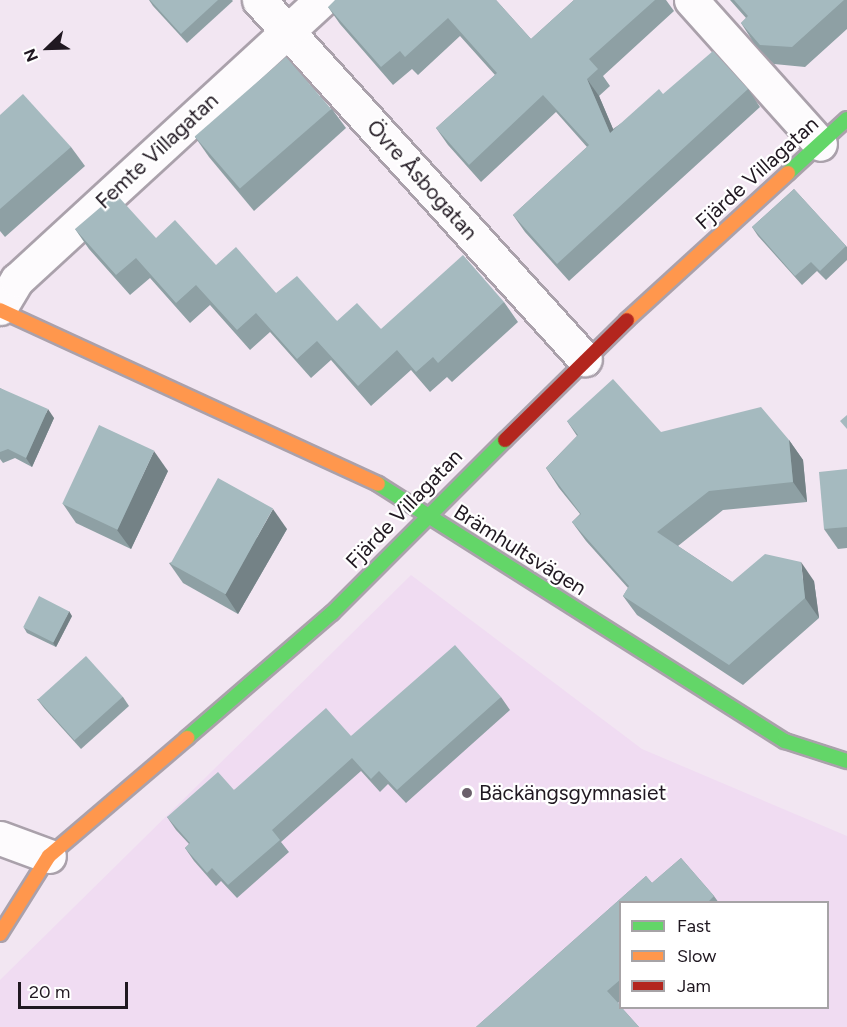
<!DOCTYPE html>
<meta charset="utf-8">
<style>
body{margin:0}
#map{position:relative;width:847px;height:1027px;overflow:hidden;background:#f2e6f2;font-family:Figtree,sans-serif}
div>[style]{position:absolute}
.built>*{inset:0;background:#f0dcf2}
.roads{filter:drop-shadow(2px 0 #aaa1ab) drop-shadow(-2px 0 #aaa1ab) drop-shadow(0 2px #aaa1ab) drop-shadow(0 -2px #aaa1ab)}
.street>*{height:33px;margin:-16.5px;padding:0 16.5px;transform-origin:16.5px;border-radius:16.5px;background:#fdfbfd}
.fast>*{height:14px;margin:-7px;padding:0 7px;transform-origin:7px;border-radius:7px;background:#63d668}
.slow>*{height:14px;margin:-7px;padding:0 7px;transform-origin:7px;border-radius:7px;background:#ff974d}
.jam>*{height:14px;margin:-7px;padding:0 7px;transform-origin:7px;border-radius:7px;background:#b3261e}
.wall>*{inset:0;background:#8ea0a4}
.shaded-wall>*{inset:0;background:#748286}
.building>*{inset:0;background:#a5babf;transform-origin:0 0}
.dots>*{width:16px;height:16px;translate:-50% -50%;box-sizing:border-box;border:3px solid #fff;border-radius:50%}
span{translate:-50% -50%;white-space:nowrap;text-align:center;line-height:1.15;-webkit-text-stroke:4.5px #fff;paint-order:stroke}
.street-label{font-size:21px;color:#201821}
.poi-label{font-size:21px;color:#201821}
.left{translate:0 -50%;text-align:left}
.legend{position:absolute;left:619px;top:901px;width:210px;height:108px;box-sizing:border-box;background:#fff;border:2px solid #a6a3a6;margin:0;padding:8px 10px;list-style:none;font-size:18px;color:#201821}
.legend li{display:flex;align-items:center;gap:12px;height:30px}
.legend b{width:30px;border:2px solid #a6a3a6}
.north{position:absolute;left:18px;top:18px;width:60px;height:60px;-webkit-text-stroke:4px #fff;paint-order:stroke;rotate:247deg;font-size:16px;font-weight:700;line-height:24px;text-align:center;color:#201821}
.north::after{content:'';display:block;margin:auto;width:21px;height:27px;background:#201821;clip-path:polygon(50% 0,100% 100%,50% 72%,0 100%)}
.scale{position:absolute;left:18px;top:982px;width:110px;height:27px;box-sizing:border-box;border:3px solid #201821;border-top:0;padding-left:8px;font-size:18px;line-height:21px;white-space:nowrap;color:#201821;-webkit-text-stroke:4px #fff;paint-order:stroke}
</style>
<div id="map">
<div class="built">
<div style="clip-path:polygon(evenodd,411px 575px,642px 749px,847px 836px,847px 1027px,0 1027px,0 980px,411px 575px,620px 902px,828px 902px,828px 1008px,620px 1008px,620px 902px)"></div>
</div>
<div class="roads">
<div class="street">
<div style="left:259px;top:0;width:485px;rotate:47.8deg"></div>
<div style="left:691px;top:0;width:193px;rotate:48.1deg"></div>
<div style="left:0;top:308px;width:33px;rotate:-59deg"></div>
<div style="left:17px;top:280px;width:414px;rotate:-42.6deg"></div>
<div style="left:0;top:838px;width:52px;rotate:20.2deg"></div>
</div>
<div class="fast">
<div style="left:788px;top:173px;width:80px;rotate:-42.5deg"></div>
<div style="left:378px;top:484px;width:481px;rotate:32.3deg"></div>
<div style="left:785px;top:741px;width:65px;rotate:17.9deg"></div>
<div style="left:187px;top:738px;width:191px;rotate:-40.8deg"></div>
<div style="left:332px;top:613px;width:245px;rotate:-45deg"></div>
</div>
<div class="slow">
<div style="left:0;top:310px;width:416px;rotate:24.7deg"></div>
<div style="left:627px;top:320px;width:218px;rotate:-42.4deg"></div>
<div style="left:0;top:934px;width:92px;rotate:-57.9deg"></div>
<div style="left:49px;top:856px;width:182px;rotate:-40.5deg"></div>
</div>
<div class="jam">
<div style="left:505px;top:440px;width:171px;rotate:-44.5deg"></div>
</div>
</div>
<div class="wall">
<div style="clip-path:polygon(149px 0,232px 0,233px 1px,187px 43px,153px 6px)"></div>
<div style="clip-path:polygon(496px 0,531px 39px,574px 0,666px 0,674px 11px,603px 76px,610px 86px,599px 96px,613px 129px,663px 94px,748px 89px,760px 107px,569px 281px,525px 232px,513px 215px,587px 147px,556px 112px,481px 182px,448px 145px,436px 128px,495px 75px,460px 36px,418px 75px,412px 69px,393px 85px,340px 24px,328px 7px)"></div>
<div style="clip-path:polygon(730px 0,847px 0,847px 29px,805px 67px,774px 64px,754px 43px,741px 23px,746px 18px)"></div>
<div style="clip-path:polygon(332px 109px,346px 128px,254px 211px,209px 157px,195px 137px)"></div>
<div style="clip-path:polygon(0 115px,71px 147px,85px 166px,5px 237px,0 231px)"></div>
<div style="clip-path:polygon(794px 189px,847px 247px,847px 260px,826px 280px,817px 271px,802px 285px,758px 236px,752px 227px)"></div>
<div style="clip-path:polygon(75px 229px,156px 238px,337px 321px,381px 329px,504px 302px,518px 322px,452px 382px,447px 377px,430px 392px,411px 370px,371px 406px,331px 360px,311px 378px,270px 332px,250px 350px,210px 305px,190px 323px,150px 278px,130px 295px,89px 249px)"></div>
<div style="clip-path:polygon(0 388px,54px 418px,32px 467px,15px 458px,3px 463px,0 459px)"></div>
<div style="clip-path:polygon(567px 421px,661px 432px,789px 440px,803px 460px,807px 502px,723px 510px,678px 546px,732px 582px,814px 581px,819px 618px,743px 685px,637px 615px,623px 596px,628px 588px,586px 541px,572px 522px,580px 514px,559px 488px,546px 468px,577px 436px)"></div>
<div style="clip-path:polygon(847px 469px,847px 548px,838px 549px,824px 529px)"></div>
<div style="clip-path:polygon(168px 471px,131px 549px,76px 523px,63px 504px)"></div>
<div style="clip-path:polygon(287px 529px,238px 614px,183px 583px,169px 563px)"></div>
<div style="clip-path:polygon(72px 616px,56px 647px,27px 633px,24px 628px)"></div>
<div style="clip-path:polygon(123px 697px,129px 706px,81px 749px,44px 708px,37px 699px)"></div>
<div style="clip-path:polygon(501px 697px,510px 710px,406px 803px,388px 784px,380px 792px,361px 771px,281px 842px,289px 852px,237px 898px,221px 881px,216px 886px,194px 861px,185px 848px,189px 844px,176px 830px,167px 817px,234px 790px,351px 736px)"></div>
<div style="clip-path:polygon(681px 858px,714px 896px,719px 903px,621px 903px,621px 1000px,618px 1003px,621px 1008px,622px 1008px,639px 1027px,476px 1027px,646px 876px,652px 883px)"></div>
</div>
<div class="shaded-wall">
<div style="clip-path:polygon(587px 79px,599px 96px,622px 150px,610px 133px)"></div>
<div style="clip-path:polygon(48px 409px,54px 418px,32px 467px,26px 458px)"></div>
<div style="clip-path:polygon(789px 440px,803px 460px,807px 502px,793px 482px)"></div>
<div style="clip-path:polygon(154px 451px,168px 471px,131px 549px,117px 530px)"></div>
<div style="clip-path:polygon(273px 509px,287px 529px,238px 614px,225px 594px)"></div>
<div style="clip-path:polygon(801px 562px,814px 581px,819px 618px,805px 598px)"></div>
<div style="clip-path:polygon(69px 611px,72px 616px,56px 647px,53px 643px)"></div>
</div>
<div class="building">
<div style="clip-path:polygon(150px 0,218px 0,181px 34px)"></div>
<div style="clip-path:polygon(335px 0,496px 0,531px 39px,574px 0,655px 0,589px 59px,598px 69px,587px 79px,610px 133px,659px 89px,663px 94px,713px 51px,748px 89px,557px 264px,513px 215px,589px 145px,543px 95px,469px 165px,436px 128px,497px 73px,448px 18px,405px 57px,400px 51px,381px 67px,328px 7px)"></div>
<div style="clip-path:polygon(734px 0,844px 0,792px 47px,760px 45px,741px 23px,748px 16px)"></div>
<div style="left:286px;top:57px;width:69px;height:121px;rotate:49deg"></div>
<div style="clip-path:polygon(23px 94px,71px 147px,0 209px,0 115px)"></div>
<div style="clip-path:polygon(794px 189px,846px 246px,820px 271px,811px 262px,795px 276px,752px 227px)"></div>
<div style="clip-path:polygon(116px 194px,156px 238px,175px 220px,216px 265px,236px 247px,276px 293px,297px 276px,337px 321px,357px 303px,381px 329px,463px 255px,504px 302px,438px 363px,433px 357px,416px 372px,397px 350px,358px 386px,317px 341px,297px 359px,256px 313px,237px 330px,196px 285px,176px 303px,136px 258px,116px 275px,75px 229px)"></div>
<div style="clip-path:polygon(613px 379px,661px 432px,761px 407px,789px 440px,793px 482px,709px 491px,657px 532px,732px 582px,765px 554px,801px 562px,805px 598px,729px 665px,623px 596px,629px 586px,572px 522px,581px 514px,546px 468px,578px 435px,567px 421px)"></div>
<div style="clip-path:polygon(0 388px,48px 409px,26px 458px,8px 449px,0 452px)"></div>
<div style="clip-path:polygon(847px 415px,847px 429px,840px 421px)"></div>
<div style="left:99px;top:425px;width:61px;height:87px;rotate:25deg"></div>
<div style="clip-path:polygon(847px 469px,847px 527px,824px 529px,819px 472px)"></div>
<div style="left:218px;top:478px;width:63px;height:98px;rotate:29deg"></div>
<div style="left:39px;top:596px;width:34px;height:35px;rotate:27deg"></div>
<div style="clip-path:polygon(455px 645px,501px 697px,397px 790px,379px 771px,371px 779px,352px 758px,272px 830px,280px 840px,228px 885px,212px 868px,207px 873px,185px 848px,190px 843px,167px 817px,218px 772px,234px 790px,326px 708px,351px 736px)"></div>
<div style="left:86px;top:656px;width:55px;height:65px;rotate:48deg"></div>
<div style="clip-path:polygon(681px 858px,714px 896px,707px 903px,621px 903px,621px 979px,607px 991px,621px 1006px,621px 1008px,622px 1008px,639px 1027px,476px 1027px,646px 876px,652px 883px)"></div>
</div>
<div class="dots">
<div style="left:467px;top:793px;background:#6a606a"></div>
</div>
<div class="street-label">
<span style="left:157px;top:151px;rotate:-43deg">Femte Villagatan</span>
<span style="left:757px;top:173px;rotate:-42deg">Fjärde Villagatan</span>
<span style="left:422px;top:180px;rotate:48deg">Övre Åsbogatan</span>
<span style="left:404px;top:509px;rotate:-46deg">Fjärde Villagatan</span>
<span style="left:520px;top:550px;rotate:32deg">Brämhultsvägen</span>
</div>
<div class="poi-label">
<span class="left" style="left:479px;top:793px">Bäckängsgymnasiet</span>
</div>
<ul class="legend">
<li><b style="height:8px;background:#63d668"></b>Fast</li>
<li><b style="height:8px;background:#ff974d"></b>Slow</li>
<li><b style="height:8px;background:#b3261e"></b>Jam</li>
</ul>
<div class="north">N</div>
<div class="scale">20 m</div>
</div>
